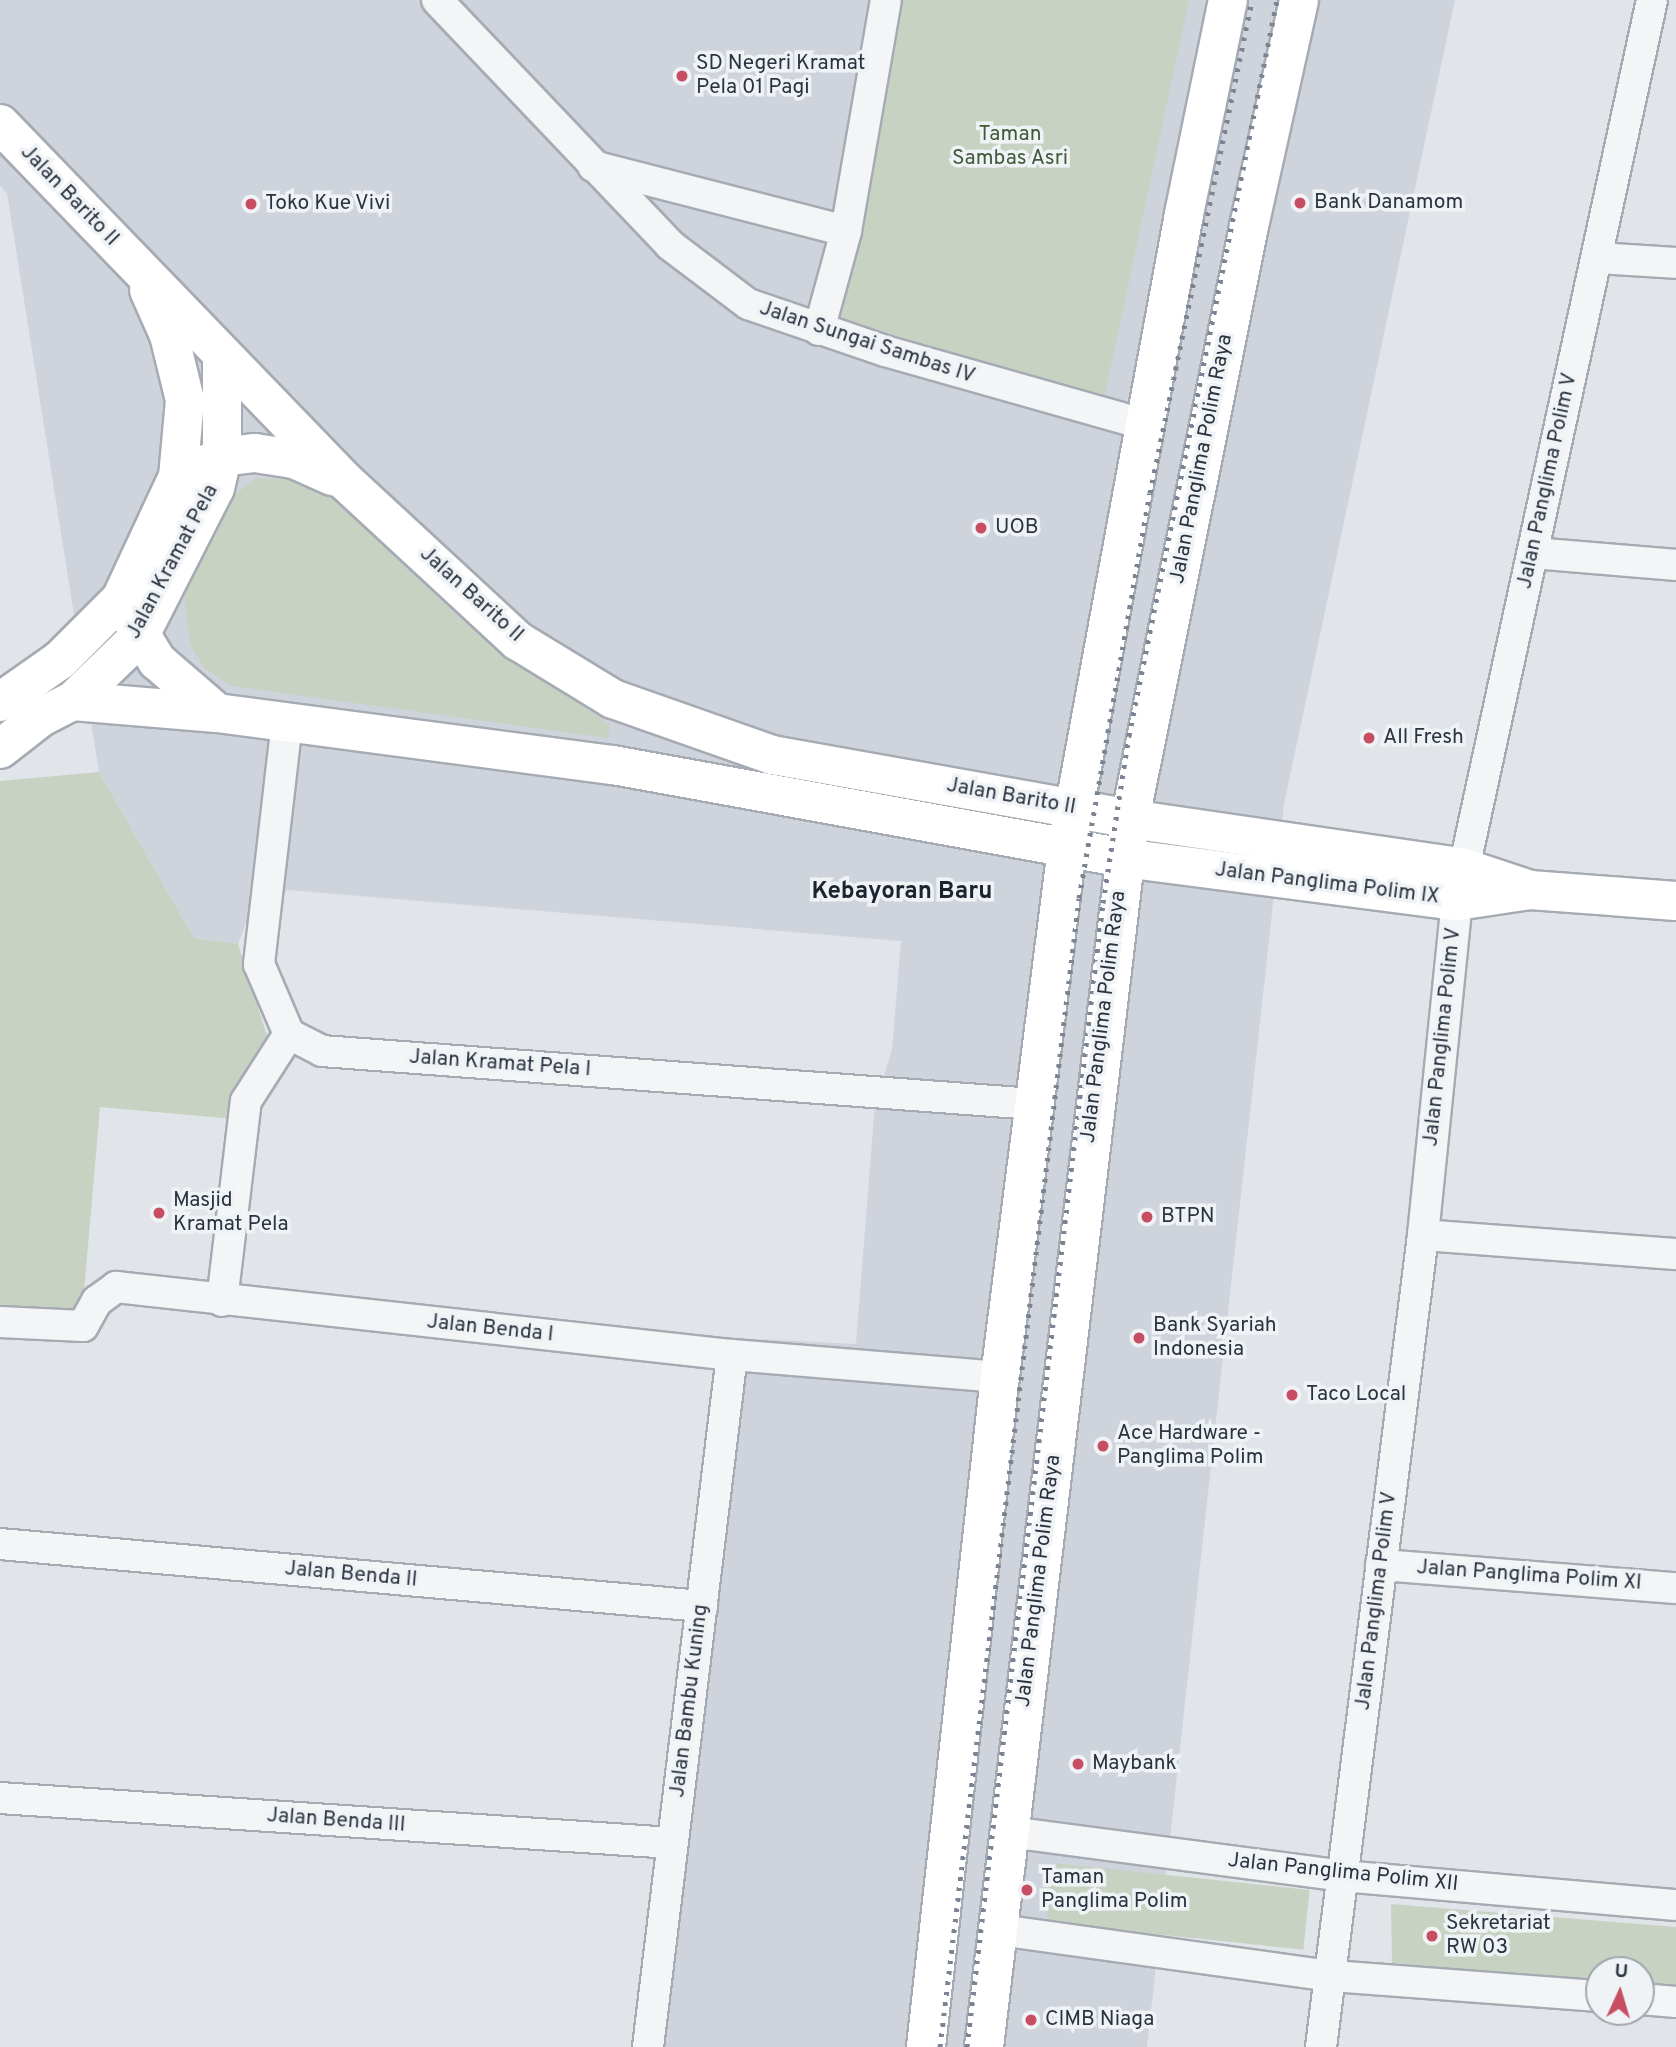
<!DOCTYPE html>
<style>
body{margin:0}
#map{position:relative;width:1676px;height:2047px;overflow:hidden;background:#e1e4e9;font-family:Overpass,sans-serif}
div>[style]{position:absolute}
.built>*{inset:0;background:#cfd3db}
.green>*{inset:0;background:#c7d2c3;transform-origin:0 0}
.roads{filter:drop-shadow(2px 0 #a6abb3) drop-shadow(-2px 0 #a6abb3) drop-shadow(0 2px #a6abb3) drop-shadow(0 -2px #a6abb3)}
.street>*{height:30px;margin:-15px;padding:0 15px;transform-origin:15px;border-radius:15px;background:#f3f5f7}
.secondary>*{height:38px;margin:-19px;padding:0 19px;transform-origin:19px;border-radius:19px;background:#fff}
.primary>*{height:38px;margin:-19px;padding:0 19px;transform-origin:19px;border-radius:19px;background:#fff}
.rail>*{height:5px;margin-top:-2.5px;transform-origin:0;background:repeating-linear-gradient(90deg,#7b8492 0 3.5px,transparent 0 10.5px)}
.dots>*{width:19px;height:19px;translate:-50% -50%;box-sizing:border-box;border:4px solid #f0f3f6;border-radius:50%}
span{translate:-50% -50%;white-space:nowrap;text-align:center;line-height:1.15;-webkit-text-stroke:7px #f0f3f6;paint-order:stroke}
.poi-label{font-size:21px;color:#2a3340}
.left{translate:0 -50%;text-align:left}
.park-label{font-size:21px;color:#405b38}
.street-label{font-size:21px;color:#2a3340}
.quarter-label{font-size:24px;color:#1c2430;font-weight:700}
.north{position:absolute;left:1585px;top:1956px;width:70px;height:70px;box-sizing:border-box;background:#f0f3f6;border:2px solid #a1a6ad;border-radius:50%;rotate:4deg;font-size:19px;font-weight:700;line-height:28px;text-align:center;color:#2a3340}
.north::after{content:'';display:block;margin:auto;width:24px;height:32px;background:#c74d63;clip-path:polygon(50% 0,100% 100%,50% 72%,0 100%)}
</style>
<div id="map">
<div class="built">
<div style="clip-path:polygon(0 0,1455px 0,1284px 804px,1147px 2047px,663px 2047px,736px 1338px,856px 1344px,875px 1103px,892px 1050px,901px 941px,288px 890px,257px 894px,238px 944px,194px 938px,99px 772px,7px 193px,0 186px)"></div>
</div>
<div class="green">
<div style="clip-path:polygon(887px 0,1189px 0,1104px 399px,838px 318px)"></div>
<div style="clip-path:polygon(256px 478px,290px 479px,322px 489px,475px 632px,610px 725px,608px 738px,232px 686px,204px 668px,190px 644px,184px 596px,236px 494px)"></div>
<div style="clip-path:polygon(99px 772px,194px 938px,238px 944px,267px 1036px,234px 1119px,100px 1107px,83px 1303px,69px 1321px,0 1315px,0 781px)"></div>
<div style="left:1053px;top:1863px;width:258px;height:60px;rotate:6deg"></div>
<div style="clip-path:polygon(1391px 1904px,1676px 1927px,1676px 1988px,1641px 1985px,1641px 1970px,1599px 1970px,1599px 1981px,1392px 1963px)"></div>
</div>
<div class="roads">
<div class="street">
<div style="left:437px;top:0;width:338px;rotate:46.4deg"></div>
<div style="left:670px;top:245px;width:98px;rotate:37.1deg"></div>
<div style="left:748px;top:304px;width:145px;rotate:18.9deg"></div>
<div style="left:885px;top:351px;width:272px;rotate:15.8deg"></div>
<div style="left:593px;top:166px;width:261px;rotate:14.4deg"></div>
<div style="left:1597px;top:258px;width:79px;rotate:3.6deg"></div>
<div style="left:819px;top:330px;width:103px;rotate:-74.7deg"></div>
<div style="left:846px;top:231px;width:234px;rotate:-80.2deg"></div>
<div style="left:1533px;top:553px;width:144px;rotate:4.8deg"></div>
<div style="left:287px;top:722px;width:244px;rotate:96.6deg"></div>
<div style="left:259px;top:964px;width:76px;rotate:66.8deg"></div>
<div style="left:289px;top:1034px;width:37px;rotate:27deg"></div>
<div style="left:322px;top:1051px;width:714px;rotate:4.26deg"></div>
<div style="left:1423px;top:1235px;width:254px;rotate:4.3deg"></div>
<div style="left:222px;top:1301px;width:201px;rotate:-83.2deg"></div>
<div style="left:246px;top:1101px;width:80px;rotate:-57.3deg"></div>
<div style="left:0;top:1322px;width:83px;rotate:2.8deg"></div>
<div style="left:83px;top:1326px;width:29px;rotate:-61deg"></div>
<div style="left:97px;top:1301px;width:24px;rotate:-36deg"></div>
<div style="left:116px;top:1287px;width:620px;rotate:6.3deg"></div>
<div style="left:732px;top:1355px;width:269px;rotate:4.7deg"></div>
<div style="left:0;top:1544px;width:705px;rotate:5.05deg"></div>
<div style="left:1381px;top:1565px;width:296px;rotate:4.5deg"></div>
<div style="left:0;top:1798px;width:674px;rotate:3.83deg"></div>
<div style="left:1010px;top:1832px;width:336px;rotate:7.5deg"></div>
<div style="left:1343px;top:1876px;width:334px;rotate:5deg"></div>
<div style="left:999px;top:1930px;width:336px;rotate:7.9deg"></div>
<div style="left:1332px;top:1976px;width:268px;rotate:4.3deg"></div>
<div style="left:1641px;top:1999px;width:35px;rotate:5deg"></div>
<div style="left:648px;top:2047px;width:697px;rotate:-83.08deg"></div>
<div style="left:1321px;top:2047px;width:818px;rotate:-82.84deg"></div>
<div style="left:1423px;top:1235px;width:336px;rotate:-84.2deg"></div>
<div style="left:1457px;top:901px;width:922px;rotate:-77.79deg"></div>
</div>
<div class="secondary">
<div style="left:0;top:124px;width:496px;rotate:46deg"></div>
<div style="left:345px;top:481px;width:236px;rotate:42.8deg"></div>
<div style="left:518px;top:641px;width:111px;rotate:31.4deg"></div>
<div style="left:613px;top:699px;width:169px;rotate:19.4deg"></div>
<div style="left:772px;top:755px;width:364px;rotate:10.1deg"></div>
<div style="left:1130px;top:819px;width:338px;rotate:8.3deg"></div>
<div style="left:1464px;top:868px;width:70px;rotate:18.4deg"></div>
<div style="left:199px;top:467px;width:25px;rotate:-23deg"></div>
<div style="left:222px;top:457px;width:33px;rotate:-7deg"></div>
<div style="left:255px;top:453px;width:39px;rotate:9deg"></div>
<div style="left:294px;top:459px;width:42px;rotate:24.1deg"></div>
<div style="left:129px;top:615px;width:54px;rotate:58.7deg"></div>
<div style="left:157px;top:661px;width:79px;rotate:40.9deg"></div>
<div style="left:73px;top:701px;width:144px;rotate:4.8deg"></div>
<div style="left:217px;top:713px;width:399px;rotate:7.5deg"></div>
<div style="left:613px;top:765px;width:519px;rotate:10.31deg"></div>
<div style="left:1124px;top:858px;width:336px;rotate:7.4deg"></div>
<div style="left:1457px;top:901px;width:74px;rotate:-8.6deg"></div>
<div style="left:1530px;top:890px;width:146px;rotate:4.3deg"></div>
<div style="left:0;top:702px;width:73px;rotate:-35deg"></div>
<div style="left:60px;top:660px;width:86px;rotate:-45deg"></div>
<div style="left:121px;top:599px;width:135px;rotate:-65deg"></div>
<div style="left:178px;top:477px;width:77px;rotate:-84.8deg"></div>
<div style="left:185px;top:400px;width:67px;rotate:-103.8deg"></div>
<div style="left:169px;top:335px;width:49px;rotate:-114deg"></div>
<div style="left:0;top:749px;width:52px;rotate:-38deg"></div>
<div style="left:41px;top:717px;width:36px;rotate:-27deg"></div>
<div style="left:73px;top:701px;width:92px;rotate:-44.1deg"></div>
<div style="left:139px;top:637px;width:167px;rotate:-63deg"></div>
<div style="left:215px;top:488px;width:32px;rotate:-77deg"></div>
<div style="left:222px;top:457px;width:102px;rotate:-90deg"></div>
</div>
<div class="primary">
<div style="left:926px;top:2047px;width:674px;rotate:-83.7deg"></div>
<div style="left:1000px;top:1377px;width:533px;rotate:-82.78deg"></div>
<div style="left:1067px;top:848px;width:645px;rotate:-79.54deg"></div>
<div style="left:1184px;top:214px;width:218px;rotate:-78.4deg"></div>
<div style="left:984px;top:2047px;width:1237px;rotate:-83.22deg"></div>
<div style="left:1130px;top:819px;width:605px;rotate:-78.65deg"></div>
<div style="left:1249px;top:226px;width:231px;rotate:-77.5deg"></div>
</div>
</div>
<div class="rail">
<div style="left:940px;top:2047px;width:1157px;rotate:-83.1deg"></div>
<div style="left:1079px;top:898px;width:411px;rotate:-80.1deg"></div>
<div style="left:1150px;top:493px;width:503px;rotate:-78.31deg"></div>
<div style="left:967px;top:2047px;width:1152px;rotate:-83.22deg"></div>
<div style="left:1103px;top:903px;width:169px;rotate:-81.2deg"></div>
<div style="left:1129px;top:736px;width:751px;rotate:-78.63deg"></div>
</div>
<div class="dots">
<div style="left:682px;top:76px;background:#c74d63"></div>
<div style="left:1300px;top:203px;background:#c74d63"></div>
<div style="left:251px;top:204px;background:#c74d63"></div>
<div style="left:981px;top:528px;background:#c74d63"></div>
<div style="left:1369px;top:738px;background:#c74d63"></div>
<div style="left:159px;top:1213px;background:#c74d63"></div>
<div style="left:1147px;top:1217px;background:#c74d63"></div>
<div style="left:1139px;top:1338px;background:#c74d63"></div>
<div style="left:1292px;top:1395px;background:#c74d63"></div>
<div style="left:1103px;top:1446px;background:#c74d63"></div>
<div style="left:1078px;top:1764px;background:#c74d63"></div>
<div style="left:1027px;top:1890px;background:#c74d63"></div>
<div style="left:1432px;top:1936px;background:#c74d63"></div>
<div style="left:1031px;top:2020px;background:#c74d63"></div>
</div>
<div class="poi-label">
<span class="left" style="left:696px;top:76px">SD Negeri Kramat<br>Pela 01 Pagi</span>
<span class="left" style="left:1314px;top:203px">Bank Danamom</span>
<span class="left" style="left:265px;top:204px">Toko Kue Vivi</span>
<span class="left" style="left:995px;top:528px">UOB</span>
<span class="left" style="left:1383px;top:738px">All Fresh</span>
<span class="left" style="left:173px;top:1213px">Masjid<br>Kramat Pela</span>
<span class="left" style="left:1161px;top:1217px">BTPN</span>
<span class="left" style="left:1153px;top:1338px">Bank Syariah<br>Indonesia</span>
<span class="left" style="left:1306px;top:1395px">Taco Local</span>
<span class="left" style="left:1117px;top:1446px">Ace Hardware -<br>Panglima Polim</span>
<span class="left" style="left:1092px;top:1764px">Maybank</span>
<span class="left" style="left:1041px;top:1890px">Taman<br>Panglima Polim</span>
<span class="left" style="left:1446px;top:1936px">Sekretariat<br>RW 03</span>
<span class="left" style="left:1045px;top:2020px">CIMB Niaga</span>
</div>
<div class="park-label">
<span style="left:1010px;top:147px">Taman<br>Sambas Asri</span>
</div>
<div class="street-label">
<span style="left:69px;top:196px;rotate:46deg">Jalan Barito II</span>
<span style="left:867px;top:343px;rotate:18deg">Jalan Sungai Sambas IV</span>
<span style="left:1202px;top:459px;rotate:-79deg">Jalan Panglima Polim Raya</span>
<span style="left:1548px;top:481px;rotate:-78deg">Jalan Panglima Polim V</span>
<span style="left:173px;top:562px;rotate:-62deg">Jalan Kramat Pela</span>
<span style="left:471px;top:595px;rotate:42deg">Jalan Barito II</span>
<span style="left:1011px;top:797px;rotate:10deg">Jalan Barito II</span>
<span style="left:1327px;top:884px;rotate:7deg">Jalan Panglima Polim IX</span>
<span style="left:1104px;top:1017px;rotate:-83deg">Jalan Panglima Polim Raya</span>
<span style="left:1443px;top:1037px;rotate:-84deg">Jalan Panglima Polim V</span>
<span style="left:500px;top:1064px;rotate:4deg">Jalan Kramat Pela I</span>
<span style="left:490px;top:1329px;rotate:6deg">Jalan Benda I</span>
<span style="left:351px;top:1575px;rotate:5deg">Jalan Benda II</span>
<span style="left:1529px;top:1576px;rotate:4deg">Jalan Panglima Polim XI</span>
<span style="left:1039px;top:1581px;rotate:-83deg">Jalan Panglima Polim Raya</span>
<span style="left:1377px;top:1601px;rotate:-83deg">Jalan Panglima Polim V</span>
<span style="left:690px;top:1701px;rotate:-83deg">Jalan Bambu Kuning</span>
<span style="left:336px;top:1821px;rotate:4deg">Jalan Benda III</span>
<span style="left:1343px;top:1873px;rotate:6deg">Jalan Panglima Polim XII</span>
</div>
<div class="quarter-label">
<span style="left:902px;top:893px">Kebayoran Baru</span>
</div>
<div class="north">U</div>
</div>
